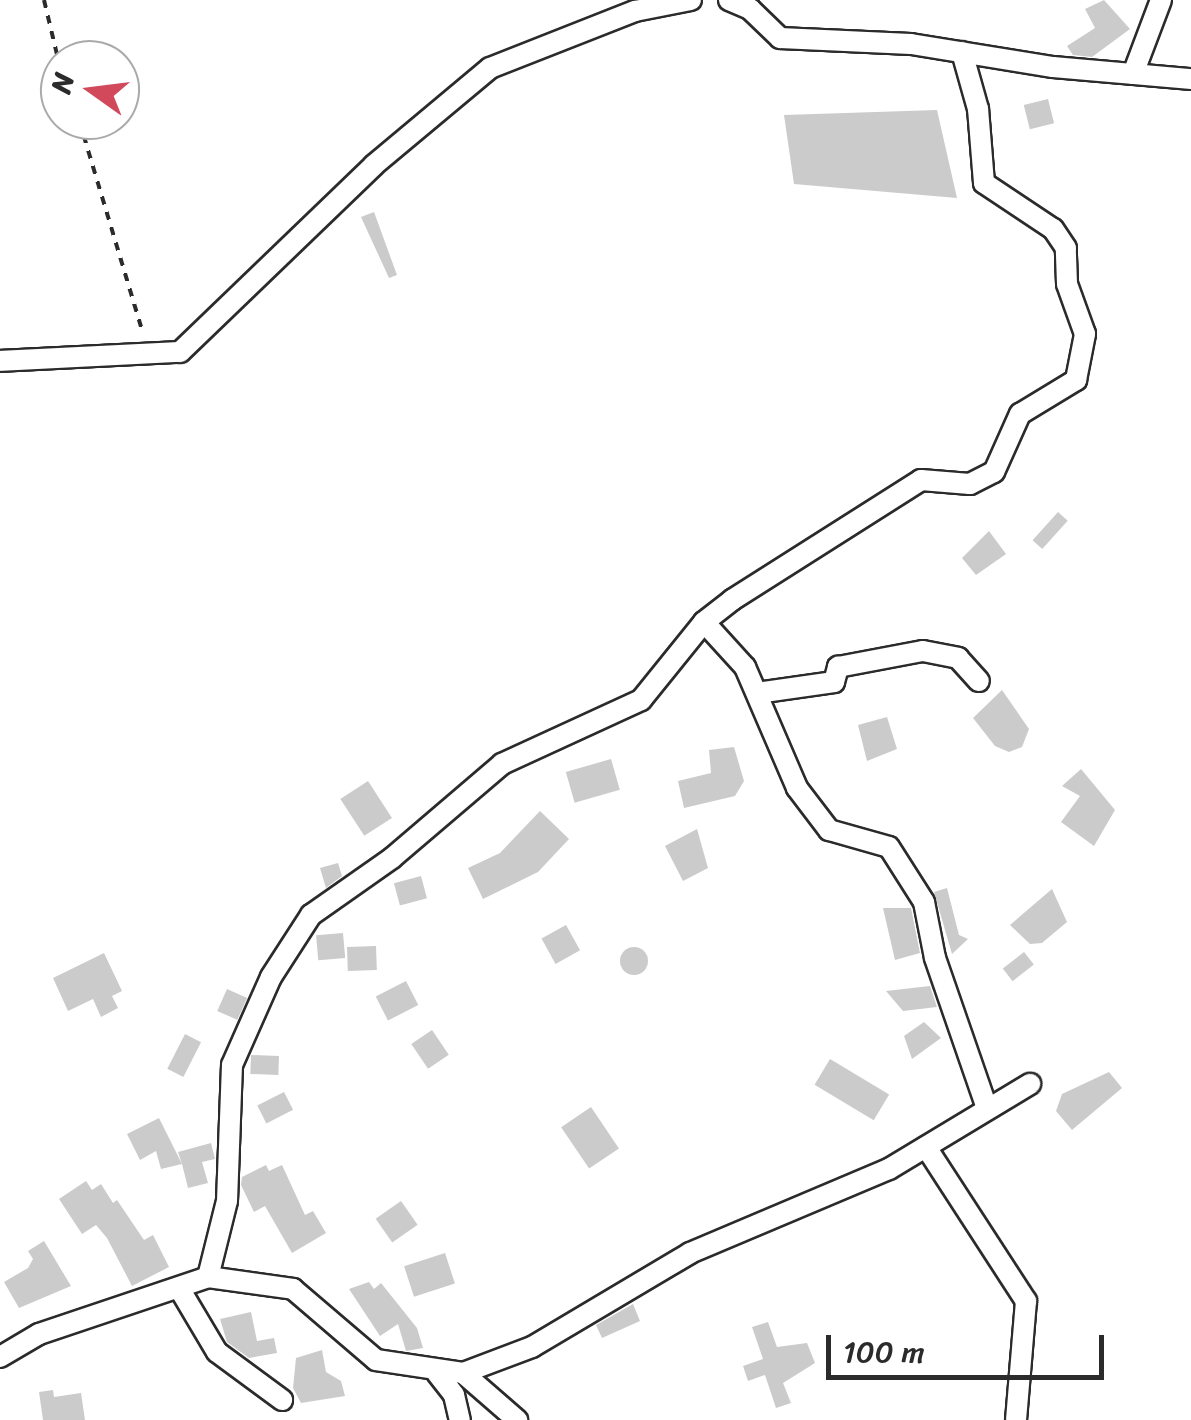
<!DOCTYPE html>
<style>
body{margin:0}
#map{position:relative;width:1191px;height:1420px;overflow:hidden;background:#fff;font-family:Sriracha,sans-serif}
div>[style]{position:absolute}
.building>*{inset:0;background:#cbcbcb;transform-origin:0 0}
.round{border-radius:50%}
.path>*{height:4px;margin-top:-2px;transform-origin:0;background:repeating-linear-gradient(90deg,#2b2b2b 0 8px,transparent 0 16px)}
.roads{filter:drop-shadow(2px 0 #2b2b2b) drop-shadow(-2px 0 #2b2b2b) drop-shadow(0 2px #2b2b2b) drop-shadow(0 -2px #2b2b2b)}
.street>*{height:20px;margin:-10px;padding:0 10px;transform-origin:10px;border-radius:10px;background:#fff}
span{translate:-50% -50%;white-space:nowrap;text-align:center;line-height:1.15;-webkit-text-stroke:9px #fff;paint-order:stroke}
.north{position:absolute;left:40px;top:40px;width:100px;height:100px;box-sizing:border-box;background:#fff;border:2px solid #aaa;border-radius:50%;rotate:284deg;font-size:28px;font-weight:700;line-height:40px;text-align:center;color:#2b2b2b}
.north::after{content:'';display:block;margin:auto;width:35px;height:45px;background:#d1495b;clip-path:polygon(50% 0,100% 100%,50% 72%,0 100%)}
.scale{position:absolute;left:826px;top:1335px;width:278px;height:45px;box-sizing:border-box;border:5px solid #2b2b2b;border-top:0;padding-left:12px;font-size:30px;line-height:35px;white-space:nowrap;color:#2b2b2b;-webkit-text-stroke:8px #fff;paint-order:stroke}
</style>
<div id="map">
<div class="building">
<div style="clip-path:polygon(1104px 0,1130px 29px,1092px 57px,1073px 55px,1067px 46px,1095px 28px,1085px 9px)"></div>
<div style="left:1048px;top:99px;width:25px;height:25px;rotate:76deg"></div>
<div style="clip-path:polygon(937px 110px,957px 198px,794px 184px,784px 115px)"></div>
<div style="clip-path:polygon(374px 212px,397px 275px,389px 278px,361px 217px)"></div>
<div style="left:1058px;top:512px;width:13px;height:38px;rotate:42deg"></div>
<div style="clip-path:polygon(989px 531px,1006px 554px,976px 575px,962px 558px)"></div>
<div style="clip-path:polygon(1002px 690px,1029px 729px,1022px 747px,1009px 752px,995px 746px,973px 718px)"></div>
<div style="clip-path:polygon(887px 717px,897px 749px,867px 761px,858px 725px)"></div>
<div style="clip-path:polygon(734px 747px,744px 781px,735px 796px,684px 808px,678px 781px,711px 773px,709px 750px)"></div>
<div style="left:611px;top:759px;width:32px;height:47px;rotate:74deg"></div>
<div style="clip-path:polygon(1081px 769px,1115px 810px,1094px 846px,1061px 822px,1080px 796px,1062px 786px)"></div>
<div style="left:368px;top:781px;width:44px;height:33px;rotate:57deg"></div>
<div style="clip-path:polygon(540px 811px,569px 839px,538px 872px,483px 899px,468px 868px,500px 853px)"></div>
<div style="clip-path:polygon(697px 829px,708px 868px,683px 881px,665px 846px)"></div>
<div style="clip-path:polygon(338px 863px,342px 876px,326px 888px,320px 868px)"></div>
<div style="left:421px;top:876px;width:23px;height:28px;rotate:75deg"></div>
<div style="clip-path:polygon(947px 888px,959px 935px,968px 939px,952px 954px,934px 892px)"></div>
<div style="clip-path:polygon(1052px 889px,1067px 922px,1042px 943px,1030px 944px,1010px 925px)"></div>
<div style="clip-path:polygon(883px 908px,911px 908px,920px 953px,895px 960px)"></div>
<div style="left:566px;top:925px;width:29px;height:28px;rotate:61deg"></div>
<div style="left:343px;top:933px;width:25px;height:27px;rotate:85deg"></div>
<div style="left:376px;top:946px;width:24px;height:29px;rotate:88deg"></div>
<div class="round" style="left:620px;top:947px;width:28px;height:28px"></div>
<div style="left:1024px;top:952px;width:16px;height:27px;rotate:52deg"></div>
<div style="clip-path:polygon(104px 953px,122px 991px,112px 996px,118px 1008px,101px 1017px,93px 999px,68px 1011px,53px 978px)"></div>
<div style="left:406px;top:981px;width:27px;height:34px;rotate:63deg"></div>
<div style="clip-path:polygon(930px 986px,937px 1007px,903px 1011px,886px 991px)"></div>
<div style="left:227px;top:989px;width:22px;height:24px;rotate:24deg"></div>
<div style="clip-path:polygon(924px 1022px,941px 1038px,912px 1059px,904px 1036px)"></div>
<div style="left:432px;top:1030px;width:30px;height:25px;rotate:56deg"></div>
<div style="left:185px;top:1034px;width:18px;height:39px;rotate:27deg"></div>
<div style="left:251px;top:1055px;width:28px;height:19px;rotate:2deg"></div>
<div style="left:830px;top:1059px;width:69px;height:30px;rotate:31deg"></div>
<div style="clip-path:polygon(1109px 1072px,1122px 1088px,1072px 1130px,1056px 1111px,1062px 1094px)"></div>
<div style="left:284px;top:1092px;width:20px;height:30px;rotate:63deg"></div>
<div style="left:591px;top:1107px;width:50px;height:36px;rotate:56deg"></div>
<div style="clip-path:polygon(159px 1118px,182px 1164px,178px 1152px,211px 1143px,215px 1159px,202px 1162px,208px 1183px,188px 1188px,182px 1164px,161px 1169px,156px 1151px,140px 1160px,127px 1134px)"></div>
<div style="clip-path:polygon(266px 1165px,269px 1171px,282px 1165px,305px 1215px,313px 1211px,326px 1233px,292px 1253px,265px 1206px,254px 1212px,241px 1185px,242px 1177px)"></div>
<div style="clip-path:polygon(86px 1181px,92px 1190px,101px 1184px,113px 1203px,117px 1200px,144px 1240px,153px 1235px,169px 1267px,132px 1286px,107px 1238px,96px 1225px,82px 1234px,59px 1199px)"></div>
<div style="left:401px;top:1201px;width:29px;height:31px;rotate:55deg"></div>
<div style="clip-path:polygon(44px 1241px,71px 1286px,19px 1308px,4px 1282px,28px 1268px,33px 1259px,28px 1251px)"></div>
<div style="left:445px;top:1253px;width:32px;height:43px;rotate:72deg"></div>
<div style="clip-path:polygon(369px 1282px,374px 1289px,381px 1283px,417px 1328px,423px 1348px,406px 1351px,398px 1324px,380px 1336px,349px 1289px)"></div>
<div style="clip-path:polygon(633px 1304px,640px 1321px,602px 1338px,596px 1325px)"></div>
<div style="clip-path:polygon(251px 1312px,257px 1341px,274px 1338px,277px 1353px,249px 1358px,227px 1342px,220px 1319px)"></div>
<div style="clip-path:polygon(768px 1322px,777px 1347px,807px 1343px,815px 1363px,783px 1383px,791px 1403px,776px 1408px,765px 1375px,748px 1381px,743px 1366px,763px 1359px,752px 1327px)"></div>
<div style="clip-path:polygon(322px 1350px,326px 1372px,341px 1381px,345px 1396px,301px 1403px,293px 1388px,296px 1358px)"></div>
<div style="clip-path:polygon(53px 1390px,54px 1397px,81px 1393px,85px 1420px,43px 1420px,39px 1392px)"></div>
</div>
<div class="path">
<div style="left:44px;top:0;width:69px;rotate:76.6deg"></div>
<div style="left:79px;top:120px;width:222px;rotate:73.3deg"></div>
</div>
<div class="roads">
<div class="street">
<div style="left:729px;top:0;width:23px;rotate:23deg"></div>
<div style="left:750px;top:9px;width:42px;rotate:44deg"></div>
<div style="left:780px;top:38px;width:131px;rotate:2.6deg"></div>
<div style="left:911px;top:44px;width:144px;rotate:9.2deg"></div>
<div style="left:1053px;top:67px;width:139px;rotate:5deg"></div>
<div style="left:1133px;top:74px;width:79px;rotate:-69.3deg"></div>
<div style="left:0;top:361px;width:180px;rotate:-2.9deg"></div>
<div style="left:180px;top:352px;width:269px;rotate:-43.9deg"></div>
<div style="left:374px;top:165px;width:151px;rotate:-39.9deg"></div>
<div style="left:490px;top:68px;width:156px;rotate:-21.5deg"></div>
<div style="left:635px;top:11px;width:57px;rotate:-11.1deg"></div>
<div style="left:704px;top:622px;width:61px;rotate:47.7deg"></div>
<div style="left:745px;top:667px;width:132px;rotate:66.7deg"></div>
<div style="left:797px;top:788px;width:53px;rotate:52.7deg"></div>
<div style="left:829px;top:830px;width:62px;rotate:15.8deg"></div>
<div style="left:889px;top:847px;width:65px;rotate:57.5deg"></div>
<div style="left:924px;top:902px;width:57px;rotate:78.9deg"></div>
<div style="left:935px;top:958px;width:156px;rotate:70.9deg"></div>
<div style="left:757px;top:693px;width:78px;rotate:-8.1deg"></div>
<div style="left:834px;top:682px;width:16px;rotate:-75deg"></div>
<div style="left:838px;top:667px;width:86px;rotate:-10.7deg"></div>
<div style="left:923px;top:651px;width:36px;rotate:11deg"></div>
<div style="left:958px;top:658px;width:31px;rotate:48deg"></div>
<div style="left:926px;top:1147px;width:184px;rotate:57deg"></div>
<div style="left:1026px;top:1301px;width:119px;rotate:94.8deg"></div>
<div style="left:208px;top:1277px;width:86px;rotate:8deg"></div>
<div style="left:293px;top:1289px;width:109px;rotate:40.5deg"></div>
<div style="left:376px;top:1360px;width:88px;rotate:8.5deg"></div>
<div style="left:463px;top:1373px;width:74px;rotate:-20.6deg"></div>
<div style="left:532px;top:1347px;width:184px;rotate:-30.7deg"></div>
<div style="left:690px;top:1253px;width:216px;rotate:-22.9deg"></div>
<div style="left:889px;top:1169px;width:165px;rotate:-31.1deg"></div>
<div style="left:179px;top:1288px;width:74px;rotate:59.3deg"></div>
<div style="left:217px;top:1352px;width:81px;rotate:36.4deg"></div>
<div style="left:0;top:1357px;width:45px;rotate:-30.5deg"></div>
<div style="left:39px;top:1334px;width:178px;rotate:-18.6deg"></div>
<div style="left:208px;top:1277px;width:78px;rotate:-76deg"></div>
<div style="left:227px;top:1201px;width:136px;rotate:-87.9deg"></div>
<div style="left:232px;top:1065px;width:96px;rotate:-66.1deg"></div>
<div style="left:271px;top:977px;width:74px;rotate:-57.2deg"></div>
<div style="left:311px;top:915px;width:99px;rotate:-35.1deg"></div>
<div style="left:392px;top:858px;width:145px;rotate:-40.5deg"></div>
<div style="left:502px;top:764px;width:153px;rotate:-24.7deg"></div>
<div style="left:641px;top:700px;width:100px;rotate:-51.1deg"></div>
<div style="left:704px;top:622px;width:36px;rotate:-38deg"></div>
<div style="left:732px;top:600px;width:224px;rotate:-32.4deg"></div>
<div style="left:921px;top:480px;width:49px;rotate:4.7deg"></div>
<div style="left:970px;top:484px;width:27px;rotate:-27deg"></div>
<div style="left:994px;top:472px;width:64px;rotate:-65.9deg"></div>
<div style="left:1020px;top:414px;width:66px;rotate:-31.3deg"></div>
<div style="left:1076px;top:380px;width:47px;rotate:-78.9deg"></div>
<div style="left:1085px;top:334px;width:53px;rotate:-109.8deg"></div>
<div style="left:1067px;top:284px;width:36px;rotate:-92deg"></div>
<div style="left:1066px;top:248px;width:23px;rotate:-124deg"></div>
<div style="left:1053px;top:229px;width:83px;rotate:-146.3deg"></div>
<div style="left:984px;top:183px;width:74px;rotate:-94.6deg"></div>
<div style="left:978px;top:109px;width:59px;rotate:-105.7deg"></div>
<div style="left:437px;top:1373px;width:28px;rotate:52deg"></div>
<div style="left:454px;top:1395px;width:26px;rotate:77deg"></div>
<div style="left:463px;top:1373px;width:72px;rotate:41deg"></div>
</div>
</div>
<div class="north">N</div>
<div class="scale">100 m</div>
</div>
